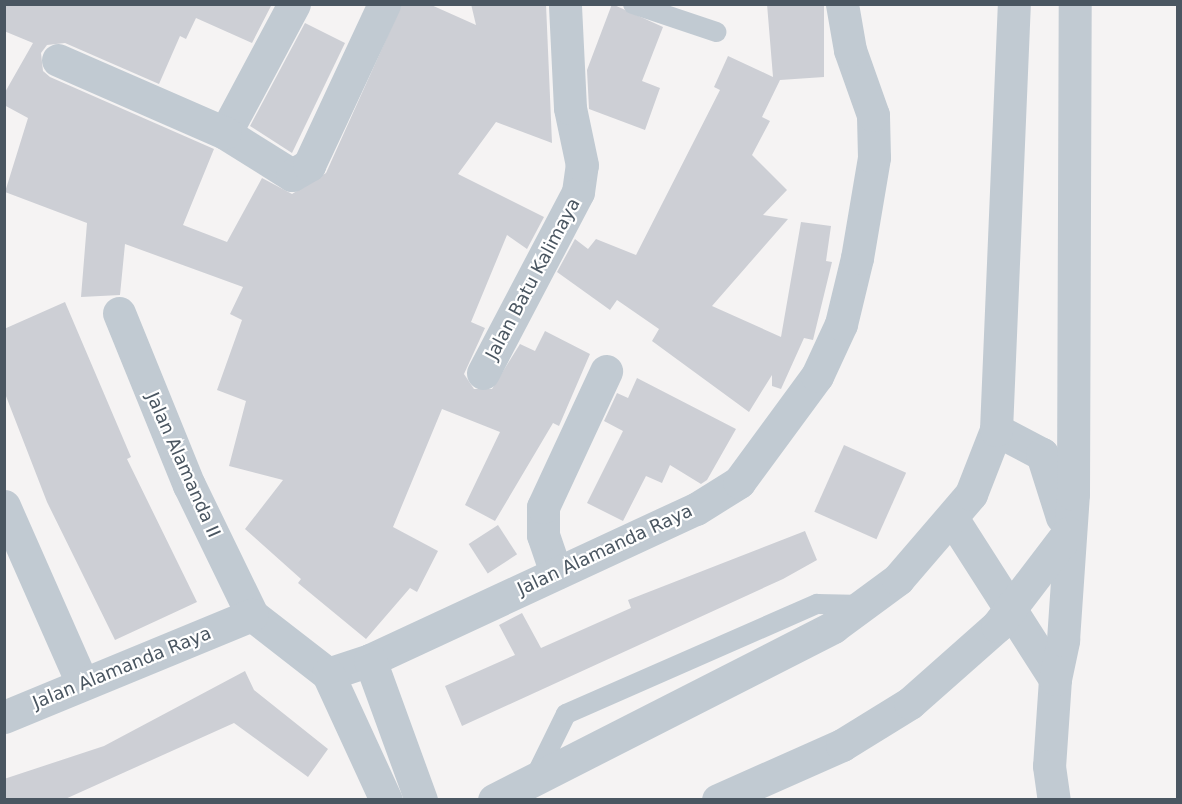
<!DOCTYPE html>
<style>
body{margin:0}
#map{position:relative;width:1182px;height:804px;overflow:hidden;background:#f5f3f3;font-family:"DejaVu Sans",sans-serif}
div>[style]{position:absolute}
.building>*{inset:0;background:#cdcfd5;transform-origin:0 0}
.service>*{height:20px;margin:-10px;padding:0 10px;transform-origin:10px;border-radius:10px;background:#c1cad2}
.minor>*{height:33px;margin:-16.5px;padding:0 16.5px;transform-origin:16.5px;border-radius:16.5px;background:#c1cad2}
span{translate:-50% -50%;white-space:nowrap;text-align:center;line-height:1.15;-webkit-text-stroke:4.5px #fff;paint-order:stroke}
.street-label{font-size:18px;color:#4a5661}
.frame{position:absolute;inset:0;border:6px solid #4a5661;pointer-events:none}
</style>
<div id="map">
<div class="building">
<div style="clip-path:polygon(4px 4px,271px 6px,252px 43px,196px 18px,186px 39px,180px 36px,159px 84px,65px 43px,47px 45px,41px 53px,43px 71px,50px 77px,214px 149px,183px 225px,227px 242px,262px 178px,292px 194px,326px 173px,402px 4px,429px 4px,476px 25px,471px 4px,546px 4px,552px 143px,496px 122px,458px 174px,544px 217px,527px 249px,507px 235px,471px 322px,485px 328px,464px 374px,474px 389px,492px 389px,520px 344px,535px 351px,545px 331px,590px 354px,559px 426px,553px 423px,495px 521px,465px 505px,500px 432px,442px 409px,393px 527px,438px 551px,417px 592px,410px 588px,366px 639px,298px 583px,301px 579px,245px 529px,283px 480px,229px 466px,246px 401px,217px 390px,242px 320px,230px 314px,243px 287px,125px 244px,120px 295px,81px 297px,87px 223px,5px 192px,28px 118px,4px 105px,4px 94px,33px 43px,4px 31px)"></div>
<div style="clip-path:polygon(612px 4px,663px 27px,642px 81px,660px 88px,645px 130px,589px 109px,587px 70px)"></div>
<div style="clip-path:polygon(767px 4px,824px 4px,824px 77px,780px 80px,762px 117px,770px 121px,752px 155px,787px 190px,763px 215px,788px 219px,712px 306px,781px 337px,801px 222px,831px 226px,826px 261px,832px 262px,813px 340px,804px 338px,781px 389px,772px 386px,772px 375px,749px 412px,652px 341px,659px 329px,617px 300px,610px 310px,557px 272px,575px 239px,588px 249px,596px 239px,636px 255px,720px 90px,714px 87px,728px 56px,773px 77px)"></div>
<div style="clip-path:polygon(305px 23px,345px 43px,292px 153px,250px 126px)"></div>
<div style="clip-path:polygon(65px 302px,131px 457px,127px 459px,197px 602px,115px 640px,47px 502px,4px 391px,4px 329px)"></div>
<div style="clip-path:polygon(637px 378px,736px 429px,707px 480px,701px 484px,670px 465px,662px 483px,646px 476px,623px 521px,587px 503px,623px 431px,604px 421px,617px 393px,628px 398px)"></div>
<div style="left:844px;top:445px;width:68px;height:73px;rotate:24deg"></div>
<div style="left:498px;top:525px;width:35px;height:35px;rotate:57deg"></div>
<div style="clip-path:polygon(805px 531px,817px 560px,783px 579px,462px 726px,445px 686px,515px 655px,499px 625px,522px 613px,541px 648px,631px 608px,628px 600px)"></div>
<div style="clip-path:polygon(245px 671px,254px 690px,328px 749px,308px 777px,234px 723px,63px 800px,4px 800px,4px 779px,104px 746px)"></div>
</div>
<div class="service">
<div style="left:633px;top:4px;width:88px;rotate:18.6deg"></div>
<div style="left:536px;top:775px;width:68px;rotate:-63.8deg"></div>
<div style="left:566px;top:714px;width:274px;rotate:-23.7deg"></div>
<div style="left:817px;top:604px;width:47px;rotate:1.2deg"></div>
</div>
<div class="minor">
<div style="left:294px;top:4px;width:146px;rotate:118.1deg"></div>
<div style="left:225px;top:133px;width:79px;rotate:32.1deg"></div>
<div style="left:292px;top:175px;width:20px;rotate:-30deg"></div>
<div style="left:309px;top:165px;width:178px;rotate:-65deg"></div>
<div style="left:58px;top:60px;width:182px;rotate:23.6deg"></div>
<div style="left:119px;top:313px;width:186px;rotate:67.9deg"></div>
<div style="left:189px;top:485px;width:144px;rotate:64.1deg"></div>
<div style="left:483px;top:373px;width:204px;rotate:-62.3deg"></div>
<div style="left:578px;top:192px;width:27px;rotate:-82deg"></div>
<div style="left:582px;top:165px;width:58px;rotate:-101.9deg"></div>
<div style="left:570px;top:108px;width:104px;rotate:-92.8deg"></div>
<div style="left:996px;top:430px;width:52px;rotate:27.6deg"></div>
<div style="left:1042px;top:454px;width:66px;rotate:72.4deg"></div>
<div style="left:4px;top:506px;width:193px;rotate:66.2deg"></div>
<div style="left:952px;top:518px;width:191px;rotate:57.4deg"></div>
<div style="left:1055px;top:679px;width:87px;rotate:93.9deg"></div>
<div style="left:1049px;top:766px;width:34px;rotate:82deg"></div>
<div style="left:556px;top:573px;width:40px;rotate:-108.9deg"></div>
<div style="left:543px;top:535px;width:28px;rotate:-90deg"></div>
<div style="left:543px;top:507px;width:150px;rotate:-65.1deg"></div>
<div style="left:252px;top:615px;width:96px;rotate:37.8deg"></div>
<div style="left:328px;top:674px;width:44px;rotate:-18.4deg"></div>
<div style="left:370px;top:660px;width:359px;rotate:-24.9deg"></div>
<div style="left:696px;top:509px;width:51px;rotate:-32.1deg"></div>
<div style="left:739px;top:482px;width:132px;rotate:-53.7deg"></div>
<div style="left:817px;top:376px;width:57px;rotate:-65.2deg"></div>
<div style="left:841px;top:324px;width:68px;rotate:-76.4deg"></div>
<div style="left:857px;top:258px;width:102px;rotate:-80.4deg"></div>
<div style="left:874px;top:157px;width:42px;rotate:-91.4deg"></div>
<div style="left:873px;top:115px;width:69px;rotate:-109.5deg"></div>
<div style="left:850px;top:50px;width:47px;rotate:-99.9deg"></div>
<div style="left:370px;top:660px;width:149px;rotate:70deg"></div>
<div style="left:328px;top:674px;width:139px;rotate:65.3deg"></div>
<div style="left:1055px;top:679px;width:40px;rotate:-78deg"></div>
<div style="left:1063px;top:640px;width:146px;rotate:-86.1deg"></div>
<div style="left:1073px;top:494px;width:490px;rotate:-89.8deg"></div>
<div style="left:4px;top:717px;width:268px;rotate:-22.4deg"></div>
<div style="left:494px;top:800px;width:381px;rotate:-27deg"></div>
<div style="left:833px;top:627px;width:81px;rotate:-36.4deg"></div>
<div style="left:898px;top:579px;width:112px;rotate:-49.3deg"></div>
<div style="left:971px;top:494px;width:69px;rotate:-68.7deg"></div>
<div style="left:996px;top:430px;width:426px;rotate:-87.6deg"></div>
<div style="left:718px;top:800px;width:136px;rotate:-23.9deg"></div>
<div style="left:842px;top:745px;width:80px;rotate:-31.7deg"></div>
<div style="left:910px;top:703px;width:116px;rotate:-41.5deg"></div>
<div style="left:997px;top:626px;width:117px;rotate:-52.6deg"></div>
</div>
<div class="street-label">
<span style="left:533px;top:279px;rotate:-62deg">Jalan Batu Kalimaya</span>
<span style="left:183px;top:465px;rotate:66deg">Jalan Alamanda II</span>
<span style="left:605px;top:550px;rotate:-25deg">Jalan Alamanda Raya</span>
<span style="left:122px;top:668px;rotate:-22deg">Jalan Alamanda Raya</span>
</div>
<div class="frame"></div>
</div>
